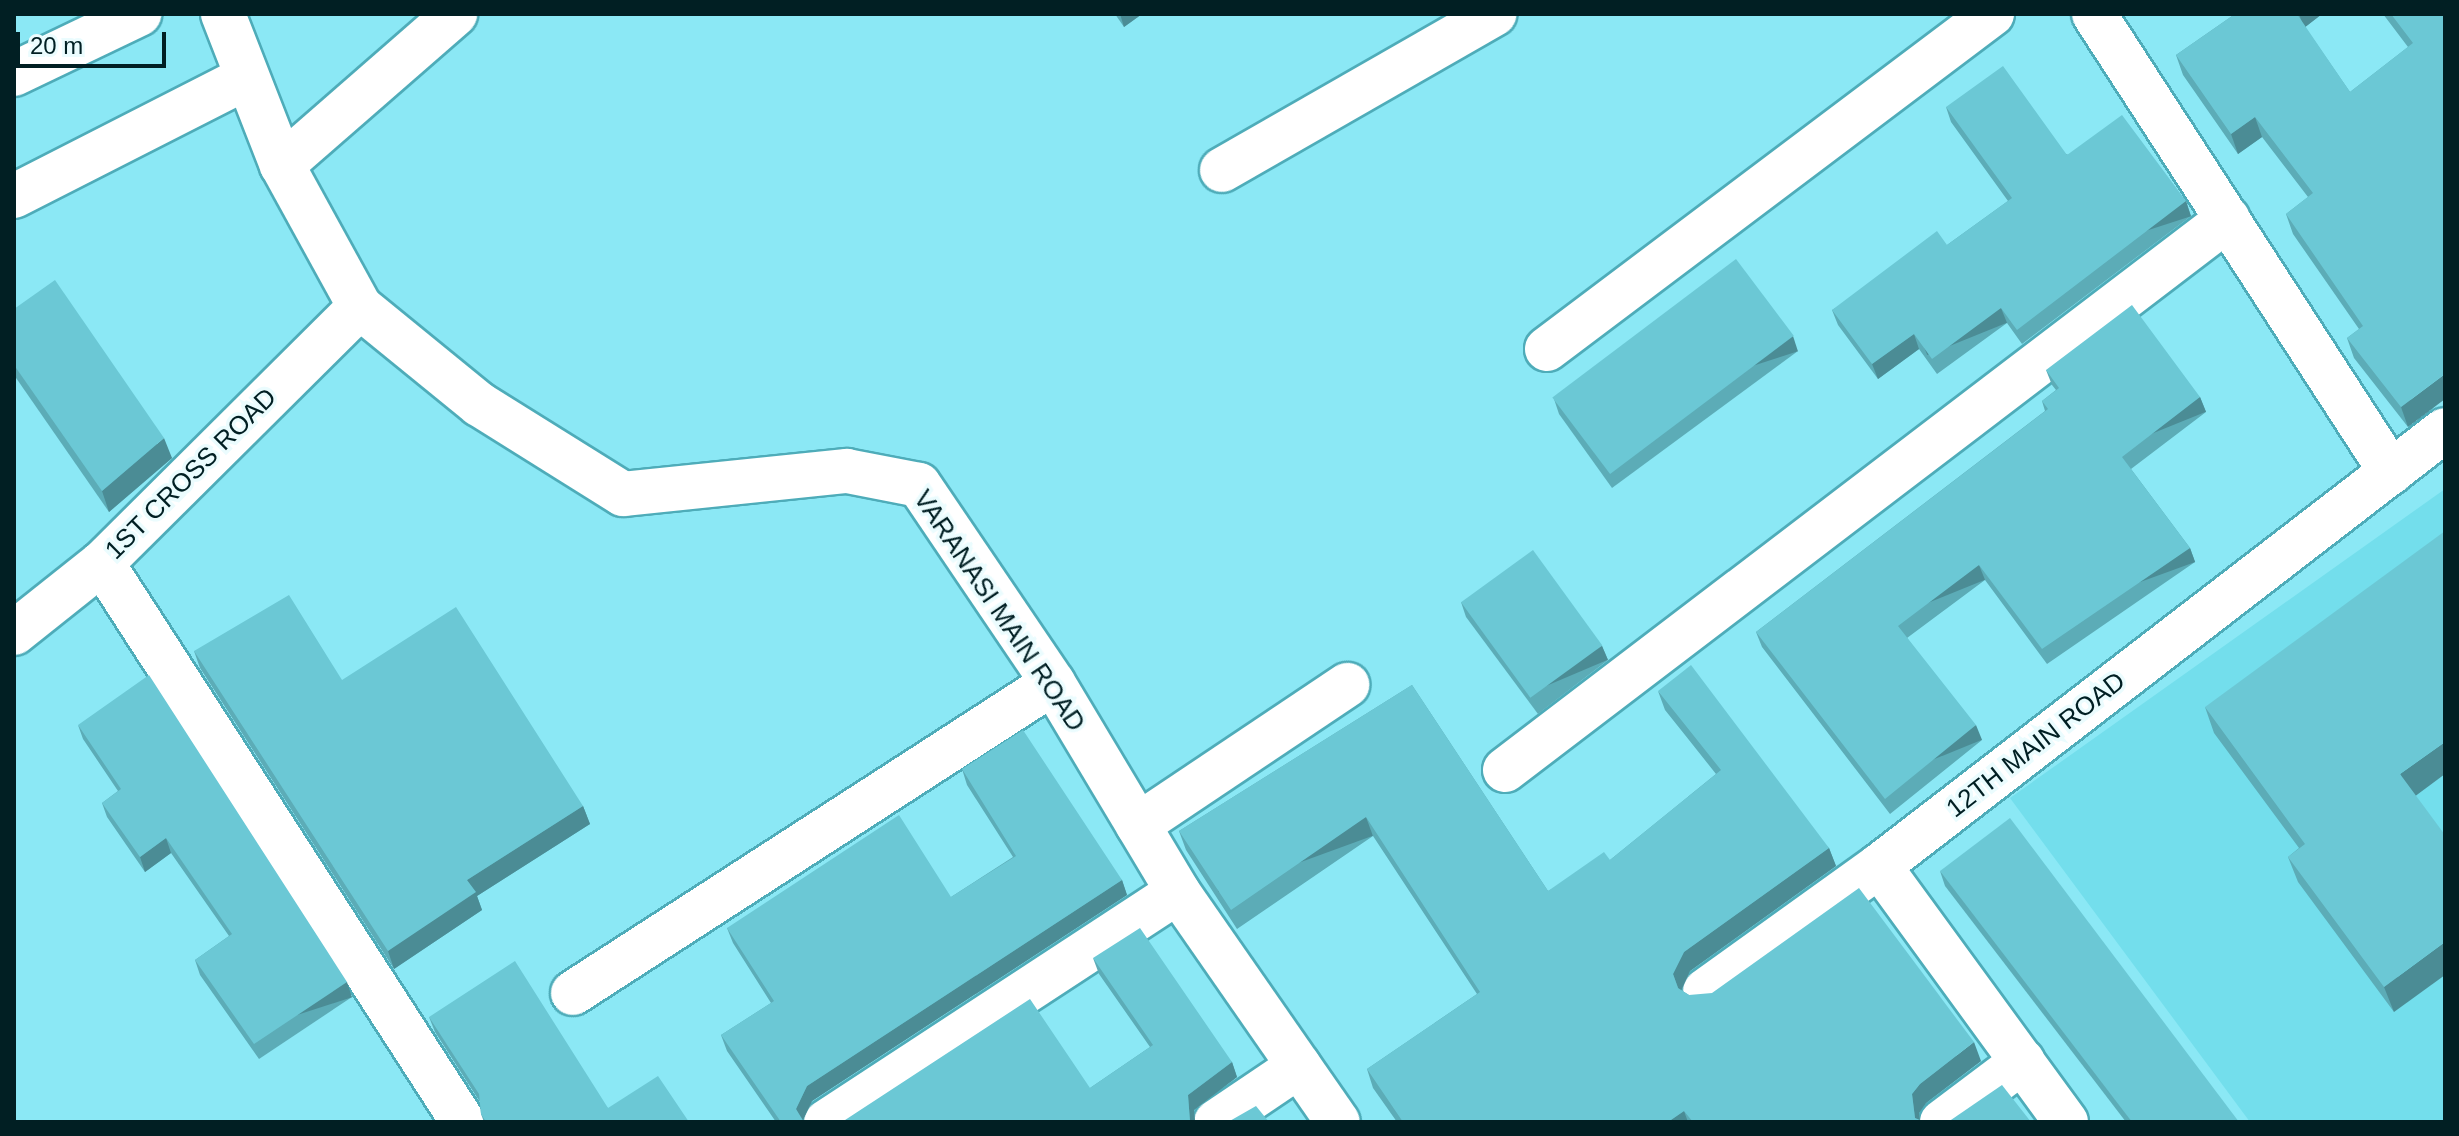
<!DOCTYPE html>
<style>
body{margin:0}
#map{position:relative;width:2459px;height:1136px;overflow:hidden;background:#8be8f5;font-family:Arial,sans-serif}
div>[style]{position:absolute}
.built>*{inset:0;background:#73deec}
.roads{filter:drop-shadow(2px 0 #4eacb9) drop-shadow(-2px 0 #4eacb9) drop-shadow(0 2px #4eacb9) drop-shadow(0 -2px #4eacb9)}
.street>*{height:44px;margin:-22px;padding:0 22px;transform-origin:22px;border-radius:22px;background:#fff}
.secondary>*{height:44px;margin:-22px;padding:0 22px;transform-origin:22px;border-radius:22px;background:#fff}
.wall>*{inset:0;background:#5cacb7}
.shaded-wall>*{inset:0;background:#4b8c95;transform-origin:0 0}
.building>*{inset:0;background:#6bc8d5;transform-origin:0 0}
span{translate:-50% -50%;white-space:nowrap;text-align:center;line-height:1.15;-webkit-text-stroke:7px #ebfcfe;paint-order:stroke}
.street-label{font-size:26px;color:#011f23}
.frame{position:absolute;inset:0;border:16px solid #011f23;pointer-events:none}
.scale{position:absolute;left:16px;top:32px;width:150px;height:36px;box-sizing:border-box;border:4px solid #011f23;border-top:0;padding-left:10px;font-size:24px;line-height:28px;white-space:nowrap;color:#011f23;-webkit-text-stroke:6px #ebfcfe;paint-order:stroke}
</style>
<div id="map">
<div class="built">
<div style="clip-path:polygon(2445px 489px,2445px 1122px,2250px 1122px,2010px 798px)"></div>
</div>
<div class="roads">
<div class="street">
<div style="left:2094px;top:14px;width:546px;rotate:57.04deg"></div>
<div style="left:14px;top:74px;width:139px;rotate:-25.6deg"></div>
<div style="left:282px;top:165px;width:230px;rotate:-41.1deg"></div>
<div style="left:1222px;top:170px;width:314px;rotate:-29.8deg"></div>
<div style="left:14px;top:196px;width:258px;rotate:-27deg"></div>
<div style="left:1547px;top:349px;width:557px;rotate:-36.97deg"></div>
<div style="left:102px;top:563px;width:665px;rotate:57.15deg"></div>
<div style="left:14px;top:633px;width:112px;rotate:-38.5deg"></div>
<div style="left:102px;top:563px;width:363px;rotate:-44.8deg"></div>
<div style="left:1505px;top:770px;width:909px;rotate:-37.31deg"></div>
<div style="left:1138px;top:825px;width:252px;rotate:-33.8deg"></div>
<div style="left:1705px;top:991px;width:214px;rotate:-35.7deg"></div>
<div style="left:573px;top:993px;width:571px;rotate:-32.86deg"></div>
<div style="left:826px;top:1122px;width:420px;rotate:-33.2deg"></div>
<div style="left:1216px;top:1122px;width:100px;rotate:-34deg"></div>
<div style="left:1942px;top:1122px;width:101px;rotate:-37deg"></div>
<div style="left:2066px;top:1122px;width:317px;rotate:-126.1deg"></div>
<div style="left:1879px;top:866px;width:714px;rotate:-37.61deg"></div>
</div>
<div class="secondary">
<div style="left:223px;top:14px;width:162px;rotate:68.7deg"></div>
<div style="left:282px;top:165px;width:162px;rotate:61.2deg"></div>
<div style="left:360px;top:307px;width:154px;rotate:39.2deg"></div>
<div style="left:479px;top:404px;width:170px;rotate:32deg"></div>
<div style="left:623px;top:494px;width:225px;rotate:-5.9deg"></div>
<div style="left:847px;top:471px;width:73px;rotate:11deg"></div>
<div style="left:919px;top:485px;width:239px;rotate:55.9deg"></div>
<div style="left:1053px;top:683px;width:244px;rotate:59.1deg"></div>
<div style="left:1178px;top:892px;width:280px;rotate:55.2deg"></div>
</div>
</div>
<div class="wall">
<div style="clip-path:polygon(1115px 14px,1142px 14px,1124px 27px)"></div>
<div style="clip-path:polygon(2235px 14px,2322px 14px,2305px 27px,2350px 92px,2408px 47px,2383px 14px,2445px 14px,2408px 427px,2354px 358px,2347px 338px,2359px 329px,2293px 234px,2286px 214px,2308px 197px,2262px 137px,2238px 154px,2183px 75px,2176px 55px)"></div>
<div style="clip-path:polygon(1946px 107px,2186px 201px,2191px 216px,2022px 344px,2007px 323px,1937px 374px,1919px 349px,1878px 379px,1838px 325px,1832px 310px,1947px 245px,2008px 201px,1951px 122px)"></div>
<div style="clip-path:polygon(14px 309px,172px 458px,109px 512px,14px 375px)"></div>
<div style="clip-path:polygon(1798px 351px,1612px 488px,1559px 414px,1554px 399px)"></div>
<div style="clip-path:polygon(2046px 370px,2200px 397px,2206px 412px,2131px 469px,2190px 548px,2195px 562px,2047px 664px,1985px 580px,1907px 638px,1982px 740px,1890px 814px,1762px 647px,1756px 632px,2045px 411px,2042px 401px,2056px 390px,2052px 385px)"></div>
<div style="clip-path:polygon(1461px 602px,1602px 646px,1608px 660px,1538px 714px,1466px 617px)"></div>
<div style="clip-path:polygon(194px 651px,342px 680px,583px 806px,590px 824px,477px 896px,482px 910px,394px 969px,200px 668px)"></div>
<div style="clip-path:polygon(1412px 685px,1548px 891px,1610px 860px,1716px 774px,1665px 710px,1658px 691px,1829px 848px,1836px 866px,1690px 971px,1681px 990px,1689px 995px,1981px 1061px,1926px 1103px,1919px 1113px,1920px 1120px,1925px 1122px,1397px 1122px,1373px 1088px,1367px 1069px,1477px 994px,1373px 836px,1237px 929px,1186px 850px,1179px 831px)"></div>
<div style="clip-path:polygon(2205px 707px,2416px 795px,2394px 1012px,2298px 882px,2288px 857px,2299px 848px,2214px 733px)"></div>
<div style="clip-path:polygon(78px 725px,352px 997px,259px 1059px,200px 975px,195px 960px,229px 936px,171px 853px,145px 872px,107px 817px,102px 803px,118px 791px,83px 739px)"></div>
<div style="clip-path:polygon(962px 769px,1122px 880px,1127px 895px,812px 1101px,803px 1120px,804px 1122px,776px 1122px,727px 1051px,721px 1035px,771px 1003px,733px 943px,727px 928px,951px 897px,1013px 857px,967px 785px)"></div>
<div style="clip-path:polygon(1940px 871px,2239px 1122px,2126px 1122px,1945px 886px)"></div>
<div style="clip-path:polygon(1093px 958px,1232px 1062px,1237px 1077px,1194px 1110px,1195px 1122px,842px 1122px,1090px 1088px,1150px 1047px,1099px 974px)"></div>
<div style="clip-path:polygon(429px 1017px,608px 1108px,689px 1122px,484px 1122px,481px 1114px,480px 1102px,435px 1032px)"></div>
</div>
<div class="shaded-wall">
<div style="clip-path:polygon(1120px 14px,1142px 14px,1124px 27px)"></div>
<div style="clip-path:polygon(2299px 14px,2322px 14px,2304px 28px)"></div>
<div style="clip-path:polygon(2255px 117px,2262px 137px,2238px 154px,2231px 134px)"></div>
<div style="left:2186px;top:201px;width:16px;height:213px;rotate:72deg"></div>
<div style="left:2001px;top:308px;width:16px;height:86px;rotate:68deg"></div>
<div style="clip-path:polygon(1914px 334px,1919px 349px,1878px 379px,1872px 364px)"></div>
<div style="left:1793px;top:336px;width:16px;height:231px;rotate:72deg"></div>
<div style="clip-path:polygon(2445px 374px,2445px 399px,2408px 427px,2401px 407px)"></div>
<div style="left:2200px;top:397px;width:16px;height:98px;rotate:68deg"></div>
<div style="clip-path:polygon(164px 438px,172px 458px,109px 512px,102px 491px)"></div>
<div style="left:2190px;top:548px;width:15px;height:179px;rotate:70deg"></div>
<div style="left:1979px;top:565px;width:16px;height:101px;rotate:68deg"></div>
<div style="left:1602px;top:646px;width:15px;height:87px;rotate:67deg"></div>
<div style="left:1976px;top:725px;width:16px;height:117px;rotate:68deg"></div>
<div style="clip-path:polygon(2445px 742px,2445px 774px,2410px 800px,2400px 774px)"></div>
<div style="clip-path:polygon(583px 806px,590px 824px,477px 896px,482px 910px,394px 969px,388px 951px,467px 880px)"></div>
<div style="left:1366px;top:817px;width:20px;height:164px;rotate:70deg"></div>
<div style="clip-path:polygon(166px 838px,171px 853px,145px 872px,140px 857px)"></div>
<div style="clip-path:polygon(1829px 848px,1836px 866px,1690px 971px,1680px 993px,1673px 974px,1684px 952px)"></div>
<div style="clip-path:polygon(1122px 880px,1127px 895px,812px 1101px,802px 1122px,796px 1109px,807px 1086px)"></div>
<div style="clip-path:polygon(2445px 942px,2445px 975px,2394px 1012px,2384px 987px)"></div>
<div style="left:347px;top:982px;width:16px;height:112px;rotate:72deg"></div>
<div style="clip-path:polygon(1974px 1042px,1981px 1061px,1926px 1103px,1919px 1113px,1920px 1122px,1915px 1118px,1912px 1094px,1920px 1084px)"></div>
<div style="clip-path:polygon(1232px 1062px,1237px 1077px,1194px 1110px,1195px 1122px,1190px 1122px,1188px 1095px)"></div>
<div style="clip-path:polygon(1684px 1111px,1688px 1122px,1668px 1122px)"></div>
</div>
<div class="building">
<div style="clip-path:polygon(2235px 14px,2297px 14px,2350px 92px,2413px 43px,2391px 14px,2445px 14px,2445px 374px,2401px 407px,2347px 338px,2363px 326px,2286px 214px,2313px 193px,2255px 117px,2231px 134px,2176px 55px)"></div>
<div style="clip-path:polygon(2003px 66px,2067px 155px,2122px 115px,2186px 201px,2017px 330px,2001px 308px,1932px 359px,1914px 334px,1872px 364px,1832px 310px,1937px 231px,1947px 245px,2012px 198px,1946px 107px)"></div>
<div style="left:1736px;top:259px;width:96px;height:230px;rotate:53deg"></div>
<div style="clip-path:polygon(55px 280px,164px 438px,102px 491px,14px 365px,14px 309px)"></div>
<div style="clip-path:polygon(2132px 305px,2200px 397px,2122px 457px,2190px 548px,2042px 649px,1979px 565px,1898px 626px,1976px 725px,1885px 799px,1756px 632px,2048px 409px,2042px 401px,2059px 388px,2046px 370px)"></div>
<div style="clip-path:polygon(2445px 531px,2445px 742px,2400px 774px,2445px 835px,2445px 942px,2384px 987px,2288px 857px,2305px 844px,2205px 707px)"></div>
<div style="left:1533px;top:550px;width:118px;height:89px;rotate:54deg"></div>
<div style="clip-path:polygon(289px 595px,342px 680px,456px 607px,583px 806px,467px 880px,476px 892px,388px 951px,194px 651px)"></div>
<div style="clip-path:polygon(1691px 665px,1829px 848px,1684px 952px,1673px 974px,1678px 988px,1689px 995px,1712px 993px,1859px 888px,1974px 1042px,1920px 1084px,1912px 1094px,1915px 1118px,1925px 1122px,1693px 1122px,1684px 1111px,1668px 1122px,1403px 1122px,1367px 1069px,1480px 992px,1366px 817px,1231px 910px,1179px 831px,1412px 685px,1548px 891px,1604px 852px,1610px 860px,1721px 770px,1658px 691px)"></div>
<div style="clip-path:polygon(149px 675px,347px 982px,254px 1044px,195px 960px,232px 934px,166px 838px,140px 857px,102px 803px,121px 789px,78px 725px)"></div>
<div style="clip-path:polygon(1023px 730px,1122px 880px,807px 1086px,796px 1109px,804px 1122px,781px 1122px,721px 1035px,774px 1001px,727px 928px,899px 815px,951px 897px,1016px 856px,962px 769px)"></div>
<div style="clip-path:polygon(2010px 818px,2239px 1122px,2132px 1122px,1940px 871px)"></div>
<div style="clip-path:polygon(1140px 928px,1232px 1062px,1188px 1095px,1190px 1121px,1192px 1122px,842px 1122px,1030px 999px,1090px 1088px,1153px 1045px,1093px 958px)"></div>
<div style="clip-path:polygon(515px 961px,608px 1108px,658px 1076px,689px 1122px,486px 1122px,481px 1114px,479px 1094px,429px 1017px)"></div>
<div style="clip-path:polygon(2002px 1085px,2031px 1122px,1948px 1122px)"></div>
<div style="clip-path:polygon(1256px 1106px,1269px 1122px,1228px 1122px)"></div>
</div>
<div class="street-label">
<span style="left:191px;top:474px;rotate:-45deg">1ST CROSS ROAD</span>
<span style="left:999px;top:611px;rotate:56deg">VARANASI MAIN ROAD</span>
<span style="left:2036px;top:745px;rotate:-38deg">12TH MAIN ROAD</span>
</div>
<div class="frame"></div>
<div class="scale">20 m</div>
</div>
